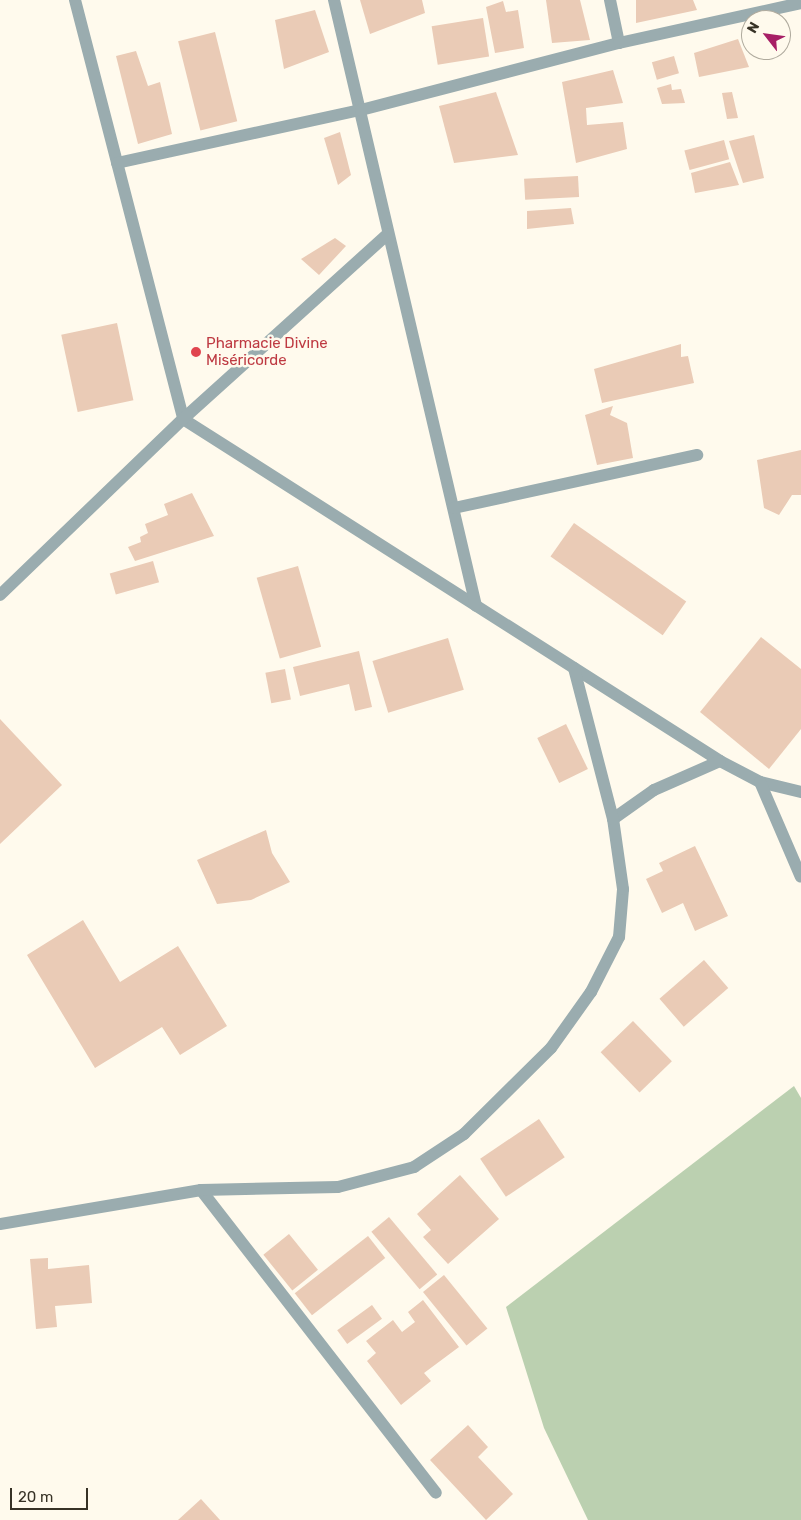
<!DOCTYPE html>
<meta charset="utf-8">
<style>
body{margin:0}
#map{position:relative;width:801px;height:1520px;overflow:hidden;background:#fffaed;font-family:Rubik,sans-serif}
div>[style]{position:absolute}
.green>*{inset:0;background:#bbd0b0}
.building>*{inset:0;background:#eacbb6;transform-origin:0 0}
.minor>*{height:12px;margin:-6px;padding:0 6px;transform-origin:6px;border-radius:6px;background:#9aacaf}
.dots>*{width:14px;height:14px;translate:-50% -50%;box-sizing:border-box;border:2px solid #fffaed;border-radius:50%}
span{translate:-50% -50%;white-space:nowrap;text-align:center;line-height:1.15;-webkit-text-stroke:5px #fffaed;paint-order:stroke}
.health-label{font-size:15px;color:#be3a42}
.left{translate:0 -50%;text-align:left}
.north{position:absolute;left:741px;top:10px;width:50px;height:50px;box-sizing:border-box;background:#fffaed;border:1px solid #afaa9d;border-radius:50%;rotate:300deg;font-size:14px;font-weight:700;line-height:20px;text-align:center;color:#373226}
.north::after{content:'';display:block;margin:auto;width:18px;height:22px;background:#a71f66;clip-path:polygon(50% 0,100% 100%,50% 72%,0 100%)}
.scale{position:absolute;left:10px;top:1488px;width:78px;height:22px;box-sizing:border-box;border:2px solid #373226;border-top:0;padding-left:6px;font-size:15px;line-height:18px;white-space:nowrap;color:#373226;-webkit-text-stroke:4px #fffaed;paint-order:stroke}
</style>
<div id="map">
<div class="green">
<div style="clip-path:polygon(794px 1086px,801px 1098px,801px 1520px,588px 1520px,544px 1428px,506px 1307px)"></div>
</div>
<div class="building">
<div style="clip-path:polygon(360px 0,422px 0,425px 13px,370px 34px)"></div>
<div style="clip-path:polygon(546px 0,580px 0,590px 40px,552px 43px)"></div>
<div style="clip-path:polygon(636px 0,693px 0,697px 10px,636px 23px)"></div>
<div style="clip-path:polygon(503px 1px,506px 12px,518px 10px,524px 48px,495px 53px,486px 7px)"></div>
<div style="clip-path:polygon(315px 10px,329px 52px,284px 69px,275px 20px)"></div>
<div style="left:483px;top:18px;width:39px;height:52px;rotate:81deg"></div>
<div style="left:215px;top:32px;width:92px;height:38px;rotate:76deg"></div>
<div style="clip-path:polygon(738px 39px,749px 67px,699px 77px,694px 53px)"></div>
<div style="clip-path:polygon(136px 51px,148px 86px,160px 82px,172px 134px,138px 144px,116px 56px)"></div>
<div style="left:674px;top:56px;width:18px;height:23px;rotate:74deg"></div>
<div style="clip-path:polygon(613px 70px,623px 103px,586px 108px,587px 125px,623px 122px,627px 149px,576px 163px,562px 82px)"></div>
<div style="clip-path:polygon(671px 84px,672px 90px,681px 89px,685px 103px,662px 104px,657px 88px)"></div>
<div style="clip-path:polygon(496px 92px,518px 155px,454px 163px,439px 106px)"></div>
<div style="clip-path:polygon(732px 92px,738px 118px,727px 119px,722px 93px)"></div>
<div style="clip-path:polygon(340px 132px,351px 175px,338px 185px,324px 138px)"></div>
<div style="clip-path:polygon(754px 135px,764px 178px,743px 183px,729px 141px)"></div>
<div style="left:724px;top:140px;width:20px;height:41px;rotate:75deg"></div>
<div style="clip-path:polygon(730px 162px,739px 185px,695px 193px,691px 173px)"></div>
<div style="left:578px;top:176px;width:21px;height:54px;rotate:87deg"></div>
<div style="clip-path:polygon(571px 208px,574px 224px,527px 229px,527px 211px)"></div>
<div style="clip-path:polygon(335px 238px,346px 246px,319px 275px,301px 259px)"></div>
<div style="left:117px;top:323px;width:79px;height:57px;rotate:78deg"></div>
<div style="clip-path:polygon(681px 344px,681px 357px,688px 356px,694px 383px,602px 403px,594px 369px)"></div>
<div style="clip-path:polygon(613px 406px,610px 415px,627px 423px,633px 458px,597px 465px,585px 415px)"></div>
<div style="clip-path:polygon(801px 450px,801px 495px,792px 495px,779px 515px,764px 508px,757px 460px)"></div>
<div style="clip-path:polygon(192px 493px,214px 536px,135px 561px,128px 547px,141px 542px,140px 537px,148px 533px,145px 524px,168px 515px,164px 504px)"></div>
<div style="left:574px;top:523px;width:137px;height:41px;rotate:35deg"></div>
<div style="left:153px;top:561px;width:22px;height:45px;rotate:74deg"></div>
<div style="left:298px;top:566px;width:84px;height:43px;rotate:74deg"></div>
<div style="clip-path:polygon(761px 637px,801px 669px,801px 729px,769px 769px,700px 712px)"></div>
<div style="left:448px;top:638px;width:54px;height:79px;rotate:73deg"></div>
<div style="clip-path:polygon(359px 651px,372px 707px,355px 711px,349px 684px,300px 696px,293px 667px)"></div>
<div style="left:285px;top:669px;width:31px;height:20px;rotate:79deg"></div>
<div style="clip-path:polygon(0 719px,62px 785px,0 844px)"></div>
<div style="left:566px;top:724px;width:50px;height:32px;rotate:64deg"></div>
<div style="clip-path:polygon(266px 830px,272px 853px,290px 882px,251px 900px,217px 904px,197px 860px)"></div>
<div style="clip-path:polygon(695px 846px,728px 916px,695px 931px,683px 903px,662px 913px,646px 879px,663px 871px,659px 863px)"></div>
<div style="clip-path:polygon(83px 920px,120px 982px,178px 946px,227px 1026px,180px 1055px,162px 1027px,95px 1068px,27px 955px)"></div>
<div style="left:704px;top:960px;width:37px;height:59px;rotate:49deg"></div>
<div style="left:633px;top:1021px;width:56px;height:45px;rotate:46deg"></div>
<div style="left:539px;top:1119px;width:46px;height:71px;rotate:56deg"></div>
<div style="clip-path:polygon(460px 1175px,499px 1219px,448px 1264px,423px 1237px,431px 1230px,417px 1214px)"></div>
<div style="left:389px;top:1217px;width:75px;height:23px;rotate:50deg"></div>
<div style="left:289px;top:1234px;width:46px;height:33px;rotate:51deg"></div>
<div style="left:368px;top:1236px;width:28px;height:93px;rotate:52deg"></div>
<div style="clip-path:polygon(48px 1258px,48px 1269px,89px 1265px,92px 1303px,55px 1306px,57px 1327px,36px 1329px,30px 1259px)"></div>
<div style="left:444px;top:1275px;width:69px;height:27px;rotate:51deg"></div>
<div style="clip-path:polygon(423px 1300px,459px 1347px,424px 1373px,431px 1381px,401px 1405px,367px 1361px,376px 1353px,366px 1341px,393px 1320px,402px 1332px,415px 1322px,408px 1312px)"></div>
<div style="left:372px;top:1305px;width:17px;height:43px;rotate:54deg"></div>
<div style="clip-path:polygon(468px 1425px,488px 1447px,478px 1457px,513px 1494px,486px 1520px,430px 1460px)"></div>
<div style="clip-path:polygon(201px 1499px,220px 1520px,178px 1520px)"></div>
</div>
<div class="minor">
<div style="left:75px;top:0;width:433px;rotate:75.5deg"></div>
<div style="left:183px;top:419px;width:637px;rotate:32.49deg"></div>
<div style="left:720px;top:761px;width:45px;rotate:27.7deg"></div>
<div style="left:760px;top:782px;width:42px;rotate:13.7deg"></div>
<div style="left:334px;top:0;width:622px;rotate:76.81deg"></div>
<div style="left:610px;top:0;width:44px;rotate:78.2deg"></div>
<div style="left:117px;top:163px;width:250px;rotate:-12.3deg"></div>
<div style="left:361px;top:110px;width:267px;rotate:-14.6deg"></div>
<div style="left:619px;top:43px;width:186px;rotate:-12.4deg"></div>
<div style="left:454px;top:508px;width:249px;rotate:-12.3deg"></div>
<div style="left:0;top:595px;width:254px;rotate:-43.9deg"></div>
<div style="left:183px;top:419px;width:276px;rotate:-42.1deg"></div>
<div style="left:760px;top:782px;width:103px;rotate:66.7deg"></div>
<div style="left:613px;top:819px;width:50px;rotate:-35.3deg"></div>
<div style="left:654px;top:790px;width:72px;rotate:-23.7deg"></div>
<div style="left:201px;top:1190px;width:383px;rotate:52.2deg"></div>
<div style="left:0;top:1224px;width:204px;rotate:-9.6deg"></div>
<div style="left:201px;top:1190px;width:137px;rotate:-1.3deg"></div>
<div style="left:338px;top:1187px;width:79px;rotate:-14.7deg"></div>
<div style="left:414px;top:1167px;width:60px;rotate:-33.4deg"></div>
<div style="left:464px;top:1134px;width:122px;rotate:-44.7deg"></div>
<div style="left:551px;top:1048px;width:69px;rotate:-54.5deg"></div>
<div style="left:591px;top:992px;width:62px;rotate:-63deg"></div>
<div style="left:619px;top:937px;width:48px;rotate:-85.2deg"></div>
<div style="left:623px;top:889px;width:71px;rotate:-98.1deg"></div>
<div style="left:613px;top:819px;width:156px;rotate:-104.5deg"></div>
</div>
<div class="dots">
<div style="left:196px;top:352px;background:#e0444e"></div>
</div>
<div class="health-label">
<span class="left" style="left:206px;top:352px">Pharmacie Divine<br>Miséricorde</span>
</div>
<div class="north">N</div>
<div class="scale">20 m</div>
</div>
